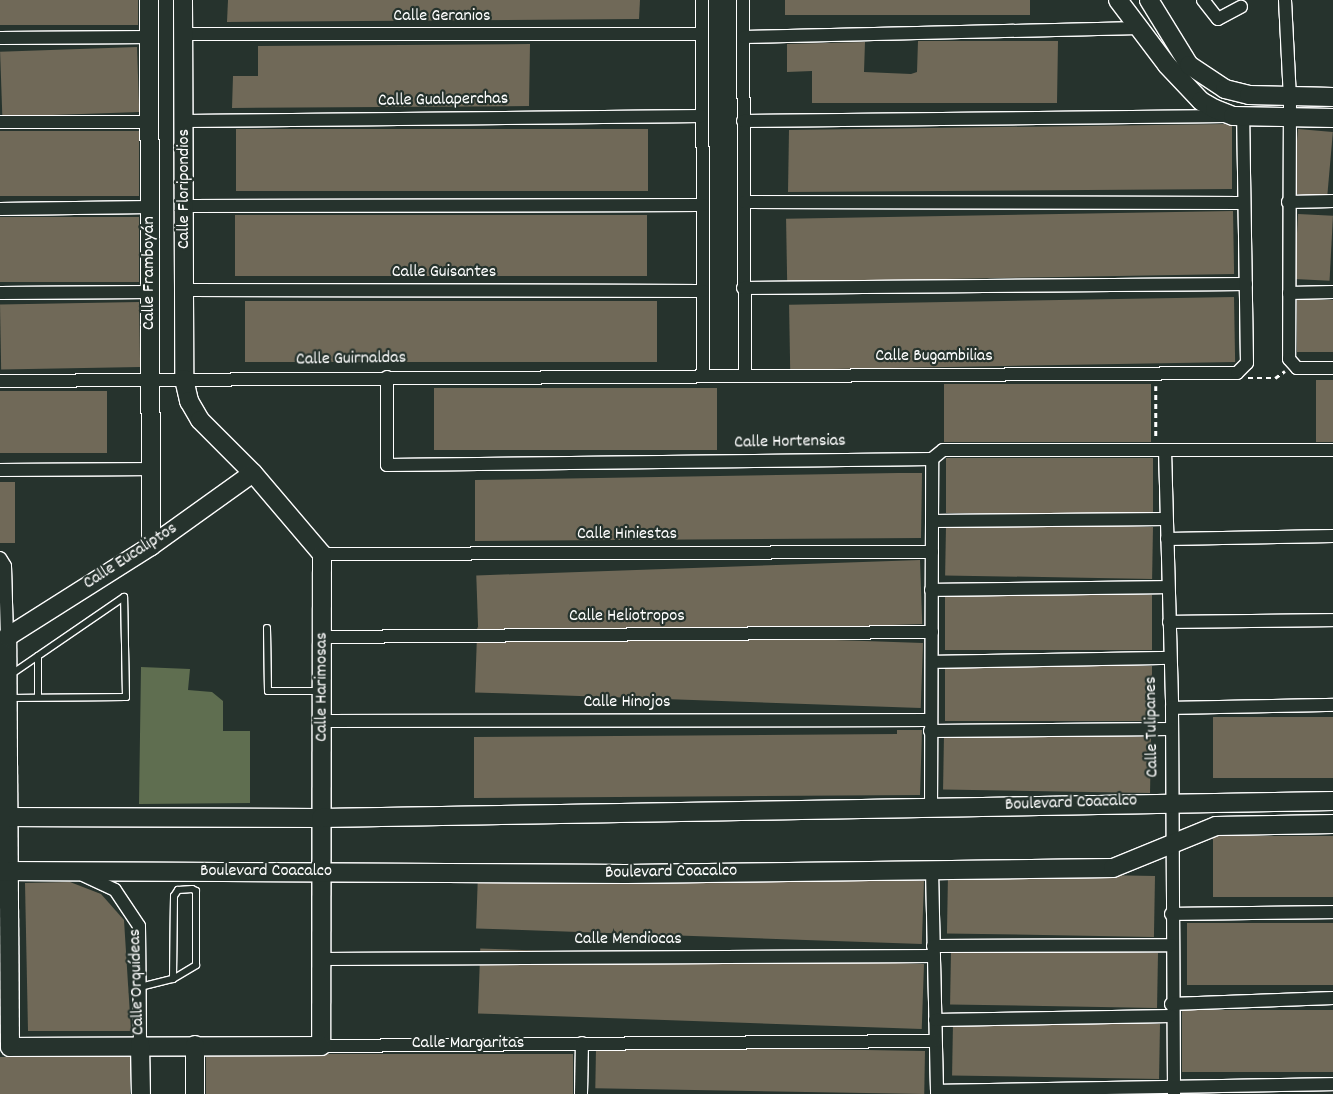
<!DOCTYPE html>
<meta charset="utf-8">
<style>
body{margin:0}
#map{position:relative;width:1333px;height:1094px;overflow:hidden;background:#26332d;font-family:Dekko,sans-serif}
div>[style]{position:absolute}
.green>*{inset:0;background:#5f6e50}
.building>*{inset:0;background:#706958;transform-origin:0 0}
.path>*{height:2.5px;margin-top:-1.25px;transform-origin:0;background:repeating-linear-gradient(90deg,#fff 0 5px,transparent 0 9px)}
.roads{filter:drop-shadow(1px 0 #fff) drop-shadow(-1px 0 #fff) drop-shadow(0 1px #fff) drop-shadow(0 -1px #fff)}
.lane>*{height:6px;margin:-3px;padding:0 3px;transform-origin:3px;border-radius:3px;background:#26332d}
.street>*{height:12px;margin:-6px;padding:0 6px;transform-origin:6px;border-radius:6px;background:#26332d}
.secondary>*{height:18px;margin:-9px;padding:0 9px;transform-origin:9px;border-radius:9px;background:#26332d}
span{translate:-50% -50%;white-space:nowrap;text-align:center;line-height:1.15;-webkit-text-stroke:4.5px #26332d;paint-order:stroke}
.street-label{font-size:18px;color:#fff}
</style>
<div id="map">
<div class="green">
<div style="clip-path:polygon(141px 667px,190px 669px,188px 690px,212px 692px,223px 701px,223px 731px,250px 731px,250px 803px,139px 804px)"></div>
</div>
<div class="building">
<div style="left:0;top:0;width:138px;height:25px"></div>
<div style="clip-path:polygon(228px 0,640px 0,639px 19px,227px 22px)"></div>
<div style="left:785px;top:0;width:245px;height:15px"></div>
<div style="clip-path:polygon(918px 41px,1058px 41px,1057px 103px,812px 103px,812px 71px,787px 72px,787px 44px,865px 42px,864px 72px,911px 74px,917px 72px)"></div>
<div style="clip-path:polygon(530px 44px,529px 106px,232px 108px,233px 76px,258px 76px,258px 46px)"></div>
<div style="left:137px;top:47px;width:65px;height:137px;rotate:88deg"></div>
<div style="clip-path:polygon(1225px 124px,1232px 126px,1232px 189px,788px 192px,789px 130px)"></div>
<div style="left:648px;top:129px;width:62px;height:412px;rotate:90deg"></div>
<div style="left:1298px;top:129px;width:35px;height:65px;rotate:5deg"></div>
<div style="left:139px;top:131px;width:65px;height:139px;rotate:90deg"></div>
<div style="left:1233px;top:211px;width:63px;height:447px;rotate:89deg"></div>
<div style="left:1298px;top:214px;width:35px;height:65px;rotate:3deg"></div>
<div style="left:647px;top:215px;width:61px;height:412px;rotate:90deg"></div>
<div style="left:139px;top:217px;width:65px;height:139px;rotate:90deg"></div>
<div style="left:1234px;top:297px;width:65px;height:445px;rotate:89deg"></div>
<div style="left:1333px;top:300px;width:52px;height:36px;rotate:90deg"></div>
<div style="left:657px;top:301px;width:61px;height:412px;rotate:90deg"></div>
<div style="left:139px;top:302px;width:65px;height:139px;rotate:89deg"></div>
<div style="left:1316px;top:380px;width:17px;height:62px"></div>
<div style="left:1151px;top:384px;width:58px;height:207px;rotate:90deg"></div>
<div style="left:717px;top:388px;width:62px;height:283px;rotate:90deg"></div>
<div style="left:0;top:391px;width:107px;height:62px"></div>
<div style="left:946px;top:458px;width:207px;height:55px"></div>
<div style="clip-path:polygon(898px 473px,922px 473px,921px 538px,475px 541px,475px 480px)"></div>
<div style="left:0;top:482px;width:15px;height:61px"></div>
<div style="left:1153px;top:527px;width:52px;height:207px;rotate:91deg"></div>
<div style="left:920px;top:560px;width:64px;height:444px;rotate:88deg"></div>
<div style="left:1152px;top:595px;width:55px;height:207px;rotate:90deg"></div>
<div style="left:923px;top:643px;width:65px;height:446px;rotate:92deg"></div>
<div style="left:1152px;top:666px;width:55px;height:207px;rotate:90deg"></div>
<div style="left:1333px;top:717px;width:61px;height:120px;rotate:90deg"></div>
<div style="clip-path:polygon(897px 730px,922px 730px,920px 795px,474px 798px,474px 737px,897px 734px)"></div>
<div style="left:1151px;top:737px;width:56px;height:207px;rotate:91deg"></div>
<div style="left:1333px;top:836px;width:61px;height:120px;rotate:90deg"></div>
<div style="left:1155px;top:876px;width:61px;height:207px;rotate:91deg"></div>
<div style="left:924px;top:881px;width:63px;height:446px;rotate:92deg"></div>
<div style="clip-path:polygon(70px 882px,101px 894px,124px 920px,131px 1031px,28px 1031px,25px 883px)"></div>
<div style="left:1333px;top:923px;width:62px;height:146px;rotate:90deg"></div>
<div style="left:1158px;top:953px;width:55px;height:207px;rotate:91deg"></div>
<div style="left:924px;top:964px;width:65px;height:444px;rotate:92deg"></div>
<div style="left:1333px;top:1010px;width:62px;height:151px;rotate:90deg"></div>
<div style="left:1160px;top:1024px;width:55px;height:207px;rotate:91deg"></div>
<div style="left:925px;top:1051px;width:43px;height:329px;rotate:91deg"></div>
<div style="left:573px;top:1054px;width:40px;height:367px;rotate:90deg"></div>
<div style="left:130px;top:1057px;width:37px;height:130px;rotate:90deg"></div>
</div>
<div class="path">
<div style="left:1248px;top:378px;width:27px"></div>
<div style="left:1275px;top:378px;width:12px;rotate:-35deg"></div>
<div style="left:1156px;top:386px;width:52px;rotate:90deg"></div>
</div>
<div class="roads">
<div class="lane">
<div style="left:267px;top:628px;width:63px;rotate:89.1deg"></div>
<div style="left:268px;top:691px;width:51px"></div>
<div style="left:38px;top:656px;width:41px;rotate:90deg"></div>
<div style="left:10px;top:698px;width:116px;rotate:-0.5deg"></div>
<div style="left:126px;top:697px;width:100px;rotate:-91.1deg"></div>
<div style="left:124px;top:597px;width:138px;rotate:145.6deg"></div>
<div style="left:140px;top:987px;width:34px;rotate:-14deg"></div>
<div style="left:173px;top:979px;width:27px;rotate:-31deg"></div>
<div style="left:196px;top:965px;width:74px;rotate:-90deg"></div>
<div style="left:196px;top:891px;width:4px;rotate:-153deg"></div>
<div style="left:192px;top:889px;width:14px;rotate:176deg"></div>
<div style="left:178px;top:890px;width:7px;rotate:124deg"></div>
<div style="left:174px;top:896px;width:83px;rotate:90.7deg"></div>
</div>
<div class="street">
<div style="left:702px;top:0;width:376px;rotate:89.8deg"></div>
<div style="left:743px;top:0;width:375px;rotate:89.7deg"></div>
<div style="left:1203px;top:0;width:24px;rotate:52deg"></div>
<div style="left:1218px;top:19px;width:26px;rotate:-28deg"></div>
<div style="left:1285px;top:0;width:98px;rotate:87.1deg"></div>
<div style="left:1290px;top:98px;width:261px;rotate:90.2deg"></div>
<div style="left:1289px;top:359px;width:12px;rotate:48deg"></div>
<div style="left:1297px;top:368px;width:36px"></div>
<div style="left:183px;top:34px;width:519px"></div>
<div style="left:744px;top:37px;width:396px;rotate:-1.3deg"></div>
<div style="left:0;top:38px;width:150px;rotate:-0.4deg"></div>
<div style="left:185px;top:121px;width:517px;rotate:-0.55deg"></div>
<div style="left:743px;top:121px;width:483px;rotate:-0.6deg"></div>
<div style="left:0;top:122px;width:149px"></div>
<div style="left:744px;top:202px;width:500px;rotate:0.11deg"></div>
<div style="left:1288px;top:202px;width:45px;rotate:-1.3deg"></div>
<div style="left:185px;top:206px;width:518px;rotate:-0.11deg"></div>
<div style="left:0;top:209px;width:150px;rotate:-0.8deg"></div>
<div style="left:743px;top:288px;width:503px;rotate:-0.46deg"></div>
<div style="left:185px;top:290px;width:518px;rotate:0.11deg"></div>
<div style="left:0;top:293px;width:151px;rotate:-0.4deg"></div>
<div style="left:1289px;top:293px;width:44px;rotate:-1.3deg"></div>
<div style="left:387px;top:377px;width:88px;rotate:90deg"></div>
<div style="left:387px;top:465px;width:545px;rotate:-0.63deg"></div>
<div style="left:0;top:381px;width:1237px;rotate:-0.37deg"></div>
<div style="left:1237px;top:373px;width:14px;rotate:-45deg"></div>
<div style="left:1247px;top:363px;width:247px;rotate:-90.9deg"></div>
<div style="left:1165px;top:450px;width:258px;rotate:88.4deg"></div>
<div style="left:1172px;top:708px;width:386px;rotate:89.7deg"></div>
<div style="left:932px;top:459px;width:14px;rotate:-39deg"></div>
<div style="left:943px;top:450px;width:390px"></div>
<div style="left:0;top:470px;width:151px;rotate:-0.4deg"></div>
<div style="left:932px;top:521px;width:234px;rotate:-0.5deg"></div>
<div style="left:1167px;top:539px;width:166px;rotate:-1deg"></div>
<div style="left:322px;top:554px;width:610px;rotate:-0.19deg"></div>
<div style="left:0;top:558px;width:9px;rotate:58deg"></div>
<div style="left:5px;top:566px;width:71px;rotate:88.4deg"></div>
<div style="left:7px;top:637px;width:7px;rotate:172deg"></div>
<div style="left:931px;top:590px;width:237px;rotate:-0.7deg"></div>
<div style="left:1169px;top:622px;width:164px;rotate:-0.7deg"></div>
<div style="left:323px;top:637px;width:609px;rotate:-0.47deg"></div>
<div style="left:932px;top:662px;width:237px;rotate:-1deg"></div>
<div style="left:1172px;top:708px;width:161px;rotate:-1.1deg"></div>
<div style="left:323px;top:721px;width:608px;rotate:-0.09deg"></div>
<div style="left:930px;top:731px;width:241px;rotate:-0.5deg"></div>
<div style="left:931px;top:808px;width:349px;rotate:-89.8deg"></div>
<div style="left:932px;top:870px;width:224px;rotate:88.7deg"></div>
<div style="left:83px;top:875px;width:35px;rotate:25deg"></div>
<div style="left:115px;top:890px;width:43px;rotate:56.3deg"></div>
<div style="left:139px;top:926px;width:118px;rotate:89.5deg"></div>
<div style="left:1171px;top:914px;width:162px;rotate:-0.7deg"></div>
<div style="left:933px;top:946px;width:238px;rotate:-0.2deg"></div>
<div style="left:322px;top:959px;width:612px;rotate:-0.28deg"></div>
<div style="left:1171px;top:1004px;width:162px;rotate:-2.1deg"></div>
<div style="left:935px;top:1020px;width:236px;rotate:-1deg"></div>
<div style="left:321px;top:1046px;width:614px;rotate:-0.47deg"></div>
<div style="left:937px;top:1091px;width:396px;rotate:-1deg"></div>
<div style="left:581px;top:1094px;width:51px;rotate:-88.9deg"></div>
</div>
<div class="secondary">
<div style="left:149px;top:0;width:546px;rotate:89.79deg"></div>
<div style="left:183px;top:0;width:379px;rotate:89.8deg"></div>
<div style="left:184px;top:379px;width:23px;rotate:77deg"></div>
<div style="left:189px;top:401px;width:22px;rotate:60deg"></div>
<div style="left:200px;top:420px;width:75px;rotate:45deg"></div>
<div style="left:253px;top:473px;width:106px;rotate:49.6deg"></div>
<div style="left:322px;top:554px;width:492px;rotate:90.1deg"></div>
<div style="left:321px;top:1046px;width:311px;rotate:179.8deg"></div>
<div style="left:10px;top:1047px;width:410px;rotate:-90.4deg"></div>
<div style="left:7px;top:637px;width:170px;rotate:-32.3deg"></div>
<div style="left:151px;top:546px;width:125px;rotate:-35.6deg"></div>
<div style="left:1118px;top:0;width:81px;rotate:53deg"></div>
<div style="left:1167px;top:65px;width:50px;rotate:46.6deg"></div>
<div style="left:1201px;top:101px;width:16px;rotate:30deg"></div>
<div style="left:1215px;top:109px;width:19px;rotate:21deg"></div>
<div style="left:1233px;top:116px;width:100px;rotate:1.1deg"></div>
<div style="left:1149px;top:0;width:76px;rotate:58.4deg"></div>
<div style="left:1189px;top:65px;width:43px;rotate:33.7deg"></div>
<div style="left:1225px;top:89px;width:25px;rotate:14deg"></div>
<div style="left:1249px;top:95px;width:84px;rotate:1.4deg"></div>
<div style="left:0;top:817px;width:321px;rotate:0.2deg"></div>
<div style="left:321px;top:818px;width:1012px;rotate:-0.96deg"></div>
<div style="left:0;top:871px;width:626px;rotate:0.27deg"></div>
<div style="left:626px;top:874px;width:487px;rotate:-0.7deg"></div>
<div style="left:1113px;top:868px;width:111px;rotate:-22.2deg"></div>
<div style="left:1216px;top:826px;width:117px;rotate:-1deg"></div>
<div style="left:140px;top:1044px;width:50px;rotate:88.9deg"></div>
<div style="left:195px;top:1045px;width:49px;rotate:90deg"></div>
</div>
</div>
<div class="street-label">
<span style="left:442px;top:17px">Calle Geranios</span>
<span style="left:443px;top:101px;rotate:-1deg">Calle Gualaperchas</span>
<span style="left:185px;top:189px;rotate:-90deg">Calle Floripondios</span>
<span style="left:150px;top:273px;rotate:-90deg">Calle Framboyán</span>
<span style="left:444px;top:273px">Calle Guisantes</span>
<span style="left:934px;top:357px">Calle Bugambilias</span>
<span style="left:351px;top:360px;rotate:-1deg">Calle Guirnaldas</span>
<span style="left:790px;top:443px;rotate:-1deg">Calle Hortensias</span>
<span style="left:627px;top:535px">Calle Hiniestas</span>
<span style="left:131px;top:557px;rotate:-33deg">Calle Eucaliptos</span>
<span style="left:627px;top:617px">Calle Heliotropos</span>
<span style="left:323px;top:687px;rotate:-90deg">Calle Harimosas</span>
<span style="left:627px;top:703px">Calle Hinojos</span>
<span style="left:1153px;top:727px;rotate:-91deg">Calle Tulipanes</span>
<span style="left:1071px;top:804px;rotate:-2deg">Boulevard Coacalco</span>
<span style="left:266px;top:872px">Boulevard Coacalco</span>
<span style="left:671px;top:873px;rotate:-1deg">Boulevard Coacalco</span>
<span style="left:628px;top:940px">Calle Mendiocas</span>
<span style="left:138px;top:982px;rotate:-92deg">Calle Orquídeas</span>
<span style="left:468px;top:1044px">Calle Margaritas</span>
</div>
</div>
